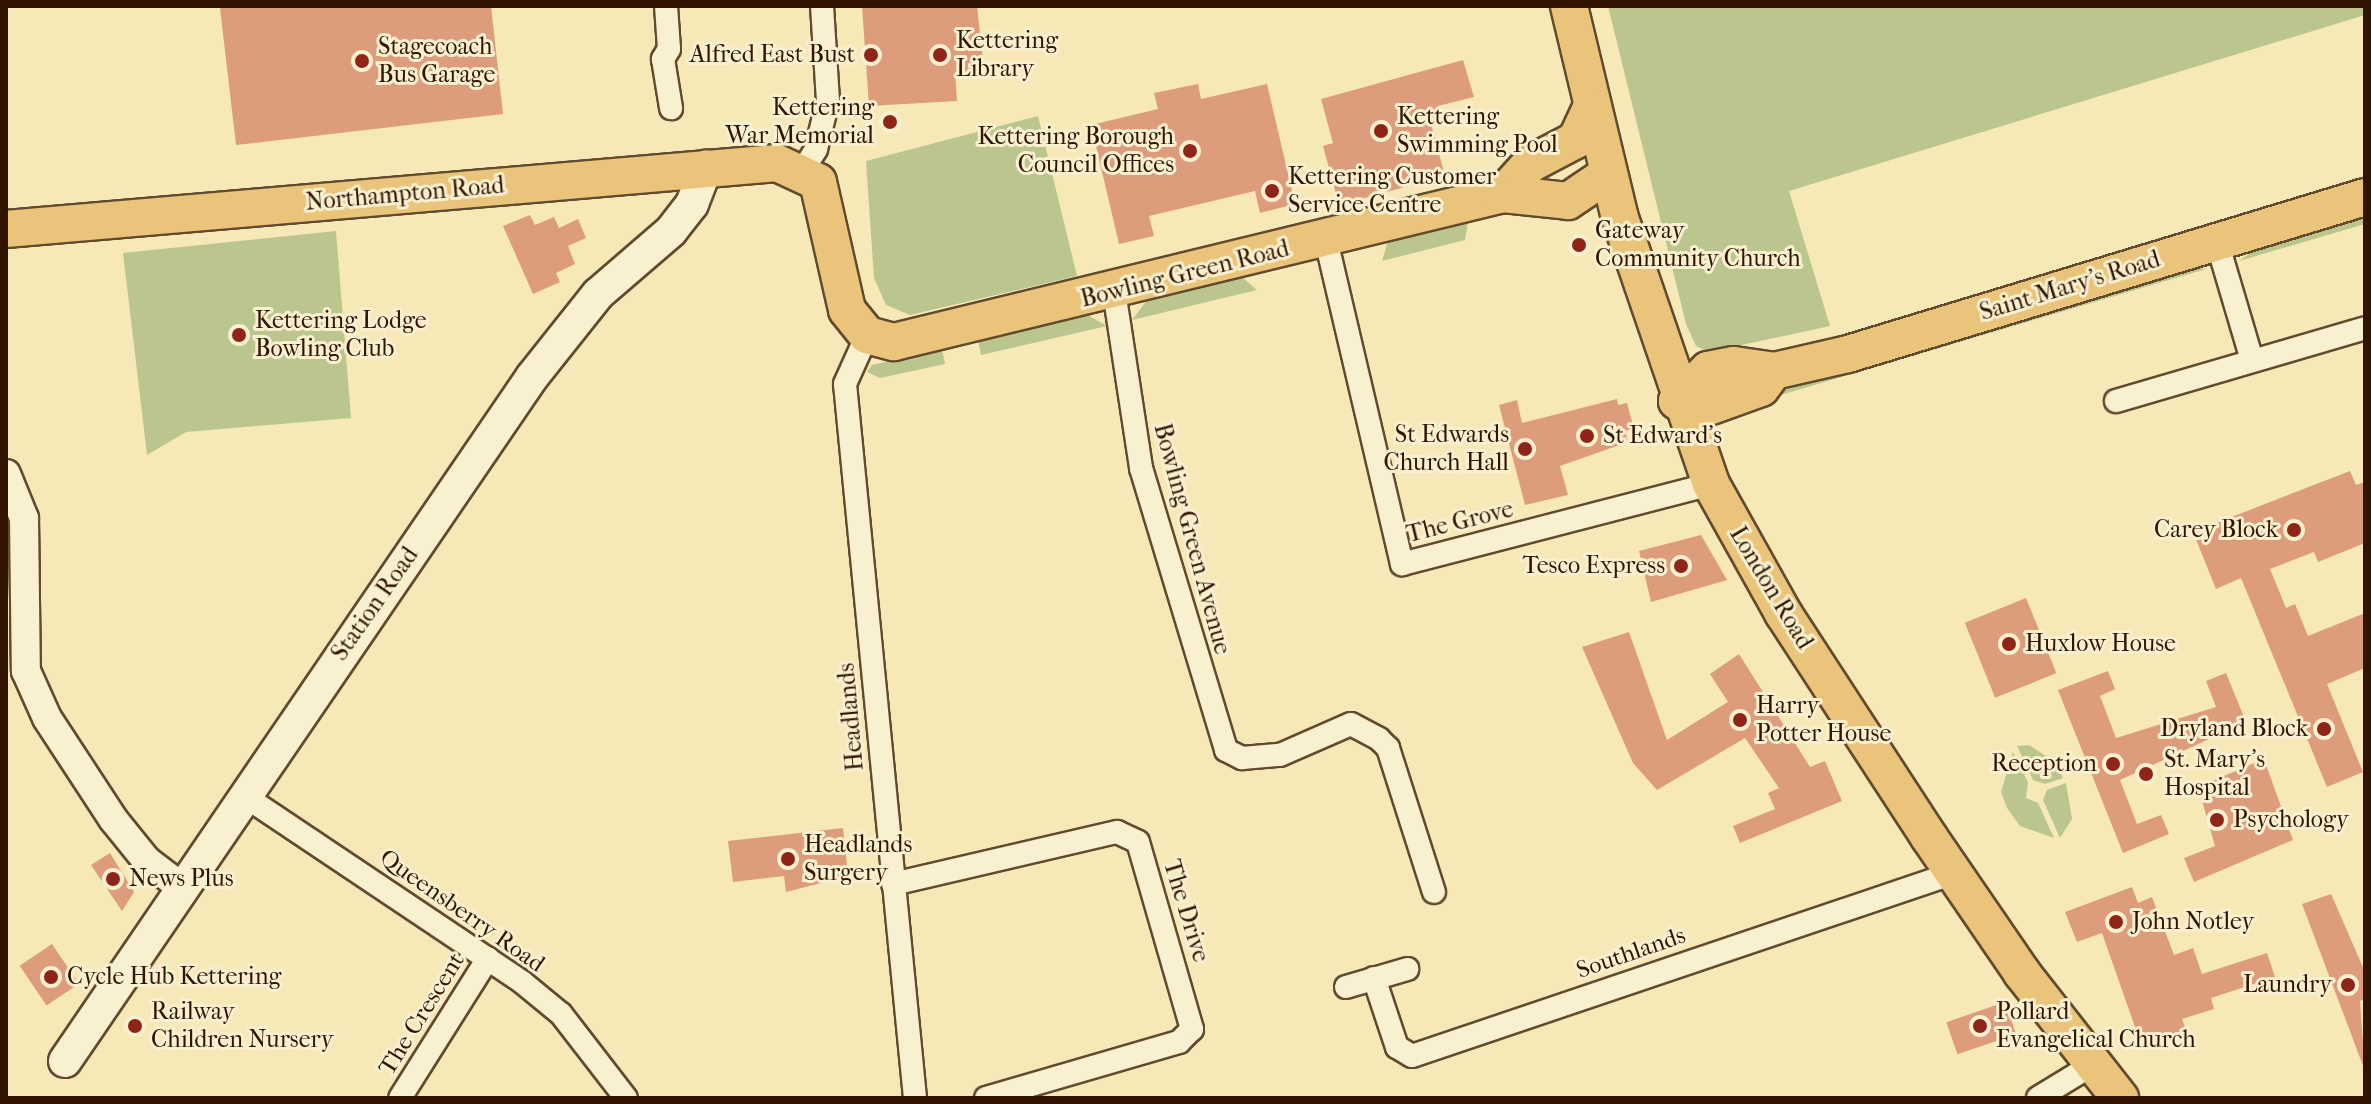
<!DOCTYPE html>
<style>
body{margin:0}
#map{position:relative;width:2371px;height:1104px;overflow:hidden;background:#f6e8b7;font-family:"IM FELL French Canon",serif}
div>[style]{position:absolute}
.green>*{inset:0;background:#bbc68f}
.building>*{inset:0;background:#dd9c7b;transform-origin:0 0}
.roads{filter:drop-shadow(2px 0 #624a2e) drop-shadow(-2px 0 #624a2e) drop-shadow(0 2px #624a2e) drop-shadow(0 -2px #624a2e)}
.minor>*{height:22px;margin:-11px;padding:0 11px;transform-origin:11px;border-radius:11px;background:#f9f0d0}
.tertiary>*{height:28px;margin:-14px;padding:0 14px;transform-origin:14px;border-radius:14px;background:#f9f0d0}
.secondary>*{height:32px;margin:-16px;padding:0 16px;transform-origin:16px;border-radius:16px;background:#f9f0d0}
.primary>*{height:36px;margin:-18px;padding:0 18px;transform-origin:18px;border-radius:18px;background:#ebc47c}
.dots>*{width:22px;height:22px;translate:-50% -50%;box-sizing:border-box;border:4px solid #f9f0d0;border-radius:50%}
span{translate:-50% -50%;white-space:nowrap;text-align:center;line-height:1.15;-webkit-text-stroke:6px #f9f0d0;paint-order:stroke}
.poi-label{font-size:24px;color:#311500}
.left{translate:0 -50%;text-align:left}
.right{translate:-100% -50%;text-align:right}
.street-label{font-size:24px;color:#311500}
.frame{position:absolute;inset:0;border:8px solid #311500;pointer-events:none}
</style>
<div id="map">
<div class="green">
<div style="clip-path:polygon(1608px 6px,2365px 6px,2365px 15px,1789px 191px,1830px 326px,1709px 352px,1696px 346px,1686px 324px)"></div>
<div style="clip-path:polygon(1038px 116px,1077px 276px,910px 315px,886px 305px,874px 278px,866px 161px)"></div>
<div style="clip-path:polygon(2365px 216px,2365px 224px,2239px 261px,2257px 248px)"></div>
<div style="clip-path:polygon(1468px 222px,1465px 240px,1382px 261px,1388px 241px)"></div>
<div style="clip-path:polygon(336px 231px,351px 418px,186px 432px,147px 455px,123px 253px)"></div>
<div style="clip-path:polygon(2188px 266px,2206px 269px,1747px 405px,1793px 387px)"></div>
<div style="clip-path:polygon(1243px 278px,1257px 290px,1132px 320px,1147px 300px)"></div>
<div style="clip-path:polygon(1088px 315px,1107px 326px,981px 355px,978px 340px)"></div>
<div style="clip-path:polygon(942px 349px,945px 364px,880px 378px,867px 372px,872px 365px)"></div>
<div style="clip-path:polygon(2029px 745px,2054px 761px,2063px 778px,2045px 784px,2033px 780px,2017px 746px)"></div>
<div style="clip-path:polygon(2013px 752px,2028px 782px,2026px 798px,2038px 803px,2054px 838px,2020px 826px,2007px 808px,2001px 792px)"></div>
<div style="clip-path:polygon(2066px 783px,2072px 819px,2060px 838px,2043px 800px,2047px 790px)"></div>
</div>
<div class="building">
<div style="clip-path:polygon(491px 6px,503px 114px,236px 145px,220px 8px)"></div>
<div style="clip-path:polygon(862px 6px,977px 6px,984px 70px,955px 72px,957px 101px,869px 106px)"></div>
<div style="clip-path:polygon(1463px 60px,1474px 97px,1438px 106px,1441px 117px,1430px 120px,1445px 176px,1339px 205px,1323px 146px,1333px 143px,1321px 99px)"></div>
<div style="clip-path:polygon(1198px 84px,1201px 99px,1267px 84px,1295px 204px,1260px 213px,1255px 191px,1149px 216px,1154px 236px,1119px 244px,1091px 125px,1158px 109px,1154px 93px)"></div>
<div style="clip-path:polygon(530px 215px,535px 225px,554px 217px,559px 228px,578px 219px,586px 238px,568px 246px,575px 264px,556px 273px,560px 282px,533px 294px,503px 226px)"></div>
<div style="clip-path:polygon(1617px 399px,1618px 405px,1627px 403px,1634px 429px,1625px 431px,1628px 442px,1560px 466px,1568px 495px,1525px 505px,1499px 405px,1517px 400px,1522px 423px)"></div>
<div style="clip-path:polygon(2350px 471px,2356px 485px,2365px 482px,2365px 543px,2318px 562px,2314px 552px,2270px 569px,2286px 608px,2295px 604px,2308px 636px,2365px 613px,2365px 668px,2327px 684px,2363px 772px,2327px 787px,2241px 578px,2216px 589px,2193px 532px)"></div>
<div style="clip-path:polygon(1701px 535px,1727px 580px,1651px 602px,1639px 551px)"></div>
<div style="left:2026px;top:598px;width:81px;height:66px;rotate:68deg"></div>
<div style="clip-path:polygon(1629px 632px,1667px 740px,1728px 702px,1710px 674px,1739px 654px,1810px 767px,1825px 761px,1842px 801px,1740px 843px,1733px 826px,1775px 809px,1768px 793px,1779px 788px,1745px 738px,1657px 790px,1633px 763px,1582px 647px)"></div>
<div style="clip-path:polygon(2108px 671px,2115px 689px,2100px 696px,2116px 738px,2216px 707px,2206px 681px,2226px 673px,2246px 722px,2120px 780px,2137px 824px,2161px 815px,2169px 834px,2123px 853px,2058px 690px)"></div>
<div style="clip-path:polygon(2264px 759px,2293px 840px,2194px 882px,2184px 858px,2215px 846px,2198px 787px)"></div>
<div style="clip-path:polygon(843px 828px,848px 876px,786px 892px,784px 876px,733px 882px,728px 841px)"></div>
<div style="clip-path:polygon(110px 853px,134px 892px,122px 911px,91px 865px)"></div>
<div style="clip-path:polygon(2132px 887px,2138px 903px,2152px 897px,2174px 955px,2193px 948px,2202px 974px,2267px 953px,2275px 977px,2211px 998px,2214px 1009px,2182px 1019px,2186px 1030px,2141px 1044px,2102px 933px,2077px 942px,2065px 912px)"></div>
<div style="clip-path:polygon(2331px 894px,2365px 972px,2365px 999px,2360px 1001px,2365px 1071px,2302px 904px)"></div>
<div style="left:52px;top:944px;width:48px;height:39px;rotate:56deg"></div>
<div style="left:2005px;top:1002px;width:34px;height:62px;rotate:71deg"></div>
</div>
<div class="roads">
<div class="minor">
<div style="left:666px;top:6px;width:43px;rotate:86deg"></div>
<div style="left:669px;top:49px;width:12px;rotate:121deg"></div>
<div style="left:663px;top:59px;width:50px;rotate:80.7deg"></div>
<div style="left:803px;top:170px;width:25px;rotate:-58deg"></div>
<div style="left:816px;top:149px;width:49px;rotate:-76deg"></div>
<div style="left:828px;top:101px;width:95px;rotate:-93.6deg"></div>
<div style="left:1326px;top:240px;width:333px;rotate:76.8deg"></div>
<div style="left:1402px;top:564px;width:319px;rotate:-14.5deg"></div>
<div style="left:2217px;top:242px;width:120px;rotate:73.5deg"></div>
<div style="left:1114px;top:291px;width:179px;rotate:81.3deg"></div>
<div style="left:1141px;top:468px;width:295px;rotate:73.2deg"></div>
<div style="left:1226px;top:750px;width:18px;rotate:27deg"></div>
<div style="left:1242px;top:758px;width:38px;rotate:-5deg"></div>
<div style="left:1280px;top:755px;width:77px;rotate:-23.6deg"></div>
<div style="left:1351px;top:724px;width:32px;rotate:28deg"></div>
<div style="left:1379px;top:739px;width:13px;rotate:45deg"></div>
<div style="left:1388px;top:748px;width:151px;rotate:72.3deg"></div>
<div style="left:867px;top:335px;width:54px;rotate:114.2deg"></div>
<div style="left:845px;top:384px;width:717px;rotate:84.4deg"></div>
<div style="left:2116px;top:401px;width:259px;rotate:-16.3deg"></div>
<div style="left:243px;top:795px;width:336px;rotate:33.8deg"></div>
<div style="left:522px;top:982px;width:50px;rotate:39.4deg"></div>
<div style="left:561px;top:1014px;width:106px;rotate:52.3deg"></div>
<div style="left:893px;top:884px;width:230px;rotate:-13.1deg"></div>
<div style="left:1117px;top:832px;width:23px;rotate:25deg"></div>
<div style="left:1138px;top:842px;width:195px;rotate:73.9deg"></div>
<div style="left:1192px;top:1029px;width:18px;rotate:135deg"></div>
<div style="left:1179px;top:1042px;width:201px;rotate:163.8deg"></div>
<div style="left:1374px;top:978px;width:73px;rotate:71.6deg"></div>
<div style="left:1397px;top:1047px;width:17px;rotate:31deg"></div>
<div style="left:1412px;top:1056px;width:572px;rotate:-18.66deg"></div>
<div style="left:1346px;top:987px;width:64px;rotate:-16.4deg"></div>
<div style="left:400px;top:1098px;width:165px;rotate:-57.8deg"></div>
<div style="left:2038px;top:1098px;width:63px;rotate:-31.4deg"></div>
</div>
<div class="tertiary">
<div style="left:6px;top:474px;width:48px;rotate:67.8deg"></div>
<div style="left:24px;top:518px;width:153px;rotate:89.3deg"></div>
<div style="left:26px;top:671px;width:51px;rotate:65.9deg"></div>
<div style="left:47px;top:718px;width:121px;rotate:56.8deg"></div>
<div style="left:113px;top:819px;width:54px;rotate:51deg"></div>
<div style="left:147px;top:861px;width:41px;rotate:37.1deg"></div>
</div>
<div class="secondary">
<div style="left:65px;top:1061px;width:828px;rotate:-55.68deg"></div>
<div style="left:532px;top:377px;width:106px;rotate:-51.5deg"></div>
<div style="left:598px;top:294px;width:96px;rotate:-40.8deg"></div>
<div style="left:671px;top:231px;width:34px;rotate:-52deg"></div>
<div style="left:692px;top:204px;width:40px;rotate:-69deg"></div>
</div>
<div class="primary">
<div style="left:1569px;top:6px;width:215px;rotate:76.5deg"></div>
<div style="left:1619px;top:215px;width:284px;rotate:71.1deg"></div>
<div style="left:1711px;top:484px;width:148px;rotate:60.8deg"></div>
<div style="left:1783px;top:613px;width:267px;rotate:56.9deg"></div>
<div style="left:1929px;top:837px;width:165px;rotate:55.6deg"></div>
<div style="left:2022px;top:973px;width:159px;rotate:51.9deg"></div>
<div style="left:1503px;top:194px;width:40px;rotate:-48deg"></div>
<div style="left:1530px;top:164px;width:52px;rotate:-27.6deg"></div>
<div style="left:1576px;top:140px;width:35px;rotate:-65deg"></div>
<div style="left:6px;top:229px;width:774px;rotate:-4.89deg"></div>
<div style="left:777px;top:163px;width:45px;rotate:24.9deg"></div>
<div style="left:818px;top:182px;width:131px;rotate:77.2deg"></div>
<div style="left:847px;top:310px;width:32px;rotate:51deg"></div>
<div style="left:867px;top:335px;width:28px;rotate:15deg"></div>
<div style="left:894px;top:342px;width:627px;rotate:-13.66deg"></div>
<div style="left:1503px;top:194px;width:65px;rotate:6.1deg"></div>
<div style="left:1568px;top:201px;width:48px;rotate:-34deg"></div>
<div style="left:1677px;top:401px;width:44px;rotate:-45deg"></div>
<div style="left:1708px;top:370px;width:26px;rotate:-11deg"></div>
<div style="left:1734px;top:365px;width:40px;rotate:8.5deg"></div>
<div style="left:1774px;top:371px;width:76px;rotate:-12.9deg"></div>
<div style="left:1848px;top:354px;width:540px;rotate:-16.89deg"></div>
<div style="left:1677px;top:401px;width:34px;rotate:8deg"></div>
<div style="left:1711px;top:406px;width:53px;rotate:-19.8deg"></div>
<div style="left:1761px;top:388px;width:21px;rotate:-53deg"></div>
</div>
</div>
<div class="dots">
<div style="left:871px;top:55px;background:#8f2418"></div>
<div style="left:940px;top:55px;background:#8f2418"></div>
<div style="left:362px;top:61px;background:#8f2418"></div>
<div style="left:890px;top:122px;background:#8f2418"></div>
<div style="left:1381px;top:131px;background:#8f2418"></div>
<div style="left:1190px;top:151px;background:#8f2418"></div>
<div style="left:1272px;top:191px;background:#8f2418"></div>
<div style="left:1579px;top:245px;background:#8f2418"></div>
<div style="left:239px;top:335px;background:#8f2418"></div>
<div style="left:1587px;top:436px;background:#8f2418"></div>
<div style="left:1525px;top:449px;background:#8f2418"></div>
<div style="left:2294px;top:530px;background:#8f2418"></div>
<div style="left:1681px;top:566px;background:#8f2418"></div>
<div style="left:2009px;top:644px;background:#8f2418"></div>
<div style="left:1740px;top:720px;background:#8f2418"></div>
<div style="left:2324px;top:729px;background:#8f2418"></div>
<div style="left:2113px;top:764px;background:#8f2418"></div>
<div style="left:2146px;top:774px;background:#8f2418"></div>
<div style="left:2217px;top:820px;background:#8f2418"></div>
<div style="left:788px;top:859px;background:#8f2418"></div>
<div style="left:113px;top:879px;background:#8f2418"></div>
<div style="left:2116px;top:922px;background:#8f2418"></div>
<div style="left:51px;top:977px;background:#8f2418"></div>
<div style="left:2348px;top:985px;background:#8f2418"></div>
<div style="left:135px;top:1026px;background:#8f2418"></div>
<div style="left:1980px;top:1026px;background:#8f2418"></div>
</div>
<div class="poi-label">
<span class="left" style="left:956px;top:55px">Kettering<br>Library</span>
<span class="left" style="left:378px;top:61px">Stagecoach<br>Bus Garage</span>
<span class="right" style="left:855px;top:55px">Alfred East Bust</span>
<span class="right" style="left:874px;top:122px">Kettering<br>War Memorial</span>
<span class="left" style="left:1397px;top:131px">Kettering<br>Swimming Pool</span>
<span class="right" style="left:1174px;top:151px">Kettering Borough<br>Council Offices</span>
<span class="left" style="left:1288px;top:191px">Kettering Customer<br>Service Centre</span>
<span class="left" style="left:1595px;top:245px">Gateway<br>Community Church</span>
<span class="left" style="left:255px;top:335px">Kettering Lodge<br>Bowling Club</span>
<span class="right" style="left:1509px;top:449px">St Edwards<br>Church Hall</span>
<span class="left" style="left:1603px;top:436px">St Edward's</span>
<span class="right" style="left:2278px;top:530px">Carey Block</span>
<span class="right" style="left:1665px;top:566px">Tesco Express</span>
<span class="left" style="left:2025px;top:644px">Huxlow House</span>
<span class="left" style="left:1756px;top:720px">Harry<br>Potter House</span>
<span class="right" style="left:2308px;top:729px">Dryland Block</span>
<span class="left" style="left:2164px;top:774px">St. Mary's<br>Hospital</span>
<span class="right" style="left:2097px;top:764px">Reception</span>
<span class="left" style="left:2233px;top:820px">Psychology</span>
<span class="left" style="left:804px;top:859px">Headlands<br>Surgery</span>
<span class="left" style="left:129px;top:879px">News Plus</span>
<span class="left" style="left:2132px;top:922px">John Notley</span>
<span class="left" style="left:67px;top:977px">Cycle Hub Kettering</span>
<span class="right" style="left:2332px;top:985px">Laundry</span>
<span class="left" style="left:151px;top:1026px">Railway<br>Children Nursery</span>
<span class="left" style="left:1996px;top:1026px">Pollard<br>Evangelical Church</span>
</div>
<div class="street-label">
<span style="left:405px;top:194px;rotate:-5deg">Northampton Road</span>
<span style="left:1185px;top:274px;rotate:-14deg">Bowling Green Road</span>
<span style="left:2070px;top:286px;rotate:-17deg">Saint Mary's Road</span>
<span style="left:1460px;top:522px;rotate:-14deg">The Grove</span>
<span style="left:1192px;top:539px;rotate:75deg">Bowling Green Avenue</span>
<span style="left:1771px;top:588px;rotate:59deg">London Road</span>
<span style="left:375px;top:604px;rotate:-55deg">Station Road</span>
<span style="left:851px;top:717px;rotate:-95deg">Headlands</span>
<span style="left:462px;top:911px;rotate:35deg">Queensberry Road</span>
<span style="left:1186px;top:911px;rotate:73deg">The Drive</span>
<span style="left:1631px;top:953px;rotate:-19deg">Southlands</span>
<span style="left:422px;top:1014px;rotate:-58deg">The Crescent</span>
</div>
<div class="frame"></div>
</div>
